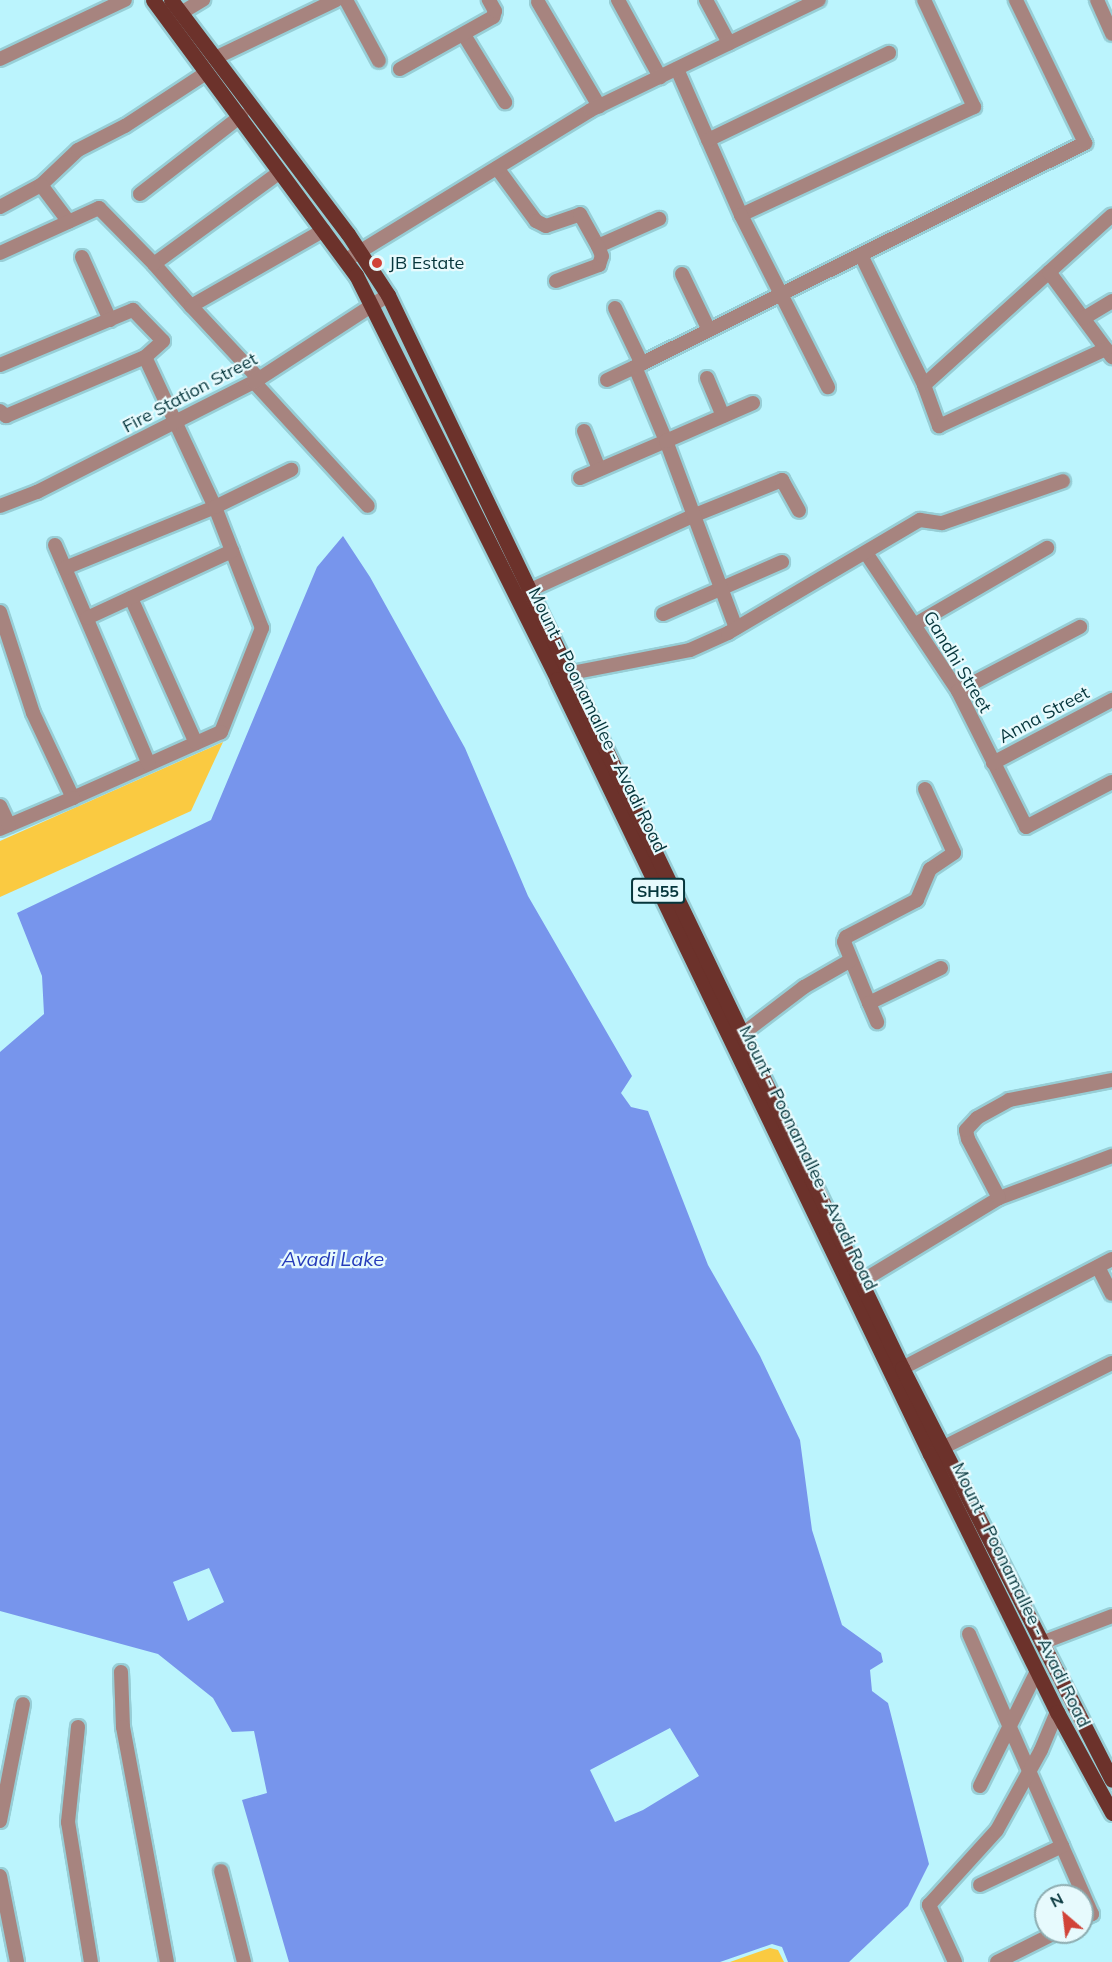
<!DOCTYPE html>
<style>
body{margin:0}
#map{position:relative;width:1112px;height:1962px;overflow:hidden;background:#bbf4fd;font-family:Mulish,sans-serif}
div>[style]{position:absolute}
.green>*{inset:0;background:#faca41}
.water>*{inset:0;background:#7795ec}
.roads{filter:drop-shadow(2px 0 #97ced6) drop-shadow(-2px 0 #97ced6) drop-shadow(0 2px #97ced6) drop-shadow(0 -2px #97ced6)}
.minor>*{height:14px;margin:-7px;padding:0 7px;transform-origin:7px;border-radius:7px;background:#a7847f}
.major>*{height:15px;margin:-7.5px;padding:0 7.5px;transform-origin:7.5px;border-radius:7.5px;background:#6c322b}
.dots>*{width:16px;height:16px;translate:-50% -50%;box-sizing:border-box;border:3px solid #e7fafd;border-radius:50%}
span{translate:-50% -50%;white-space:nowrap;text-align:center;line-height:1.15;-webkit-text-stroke:4.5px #e7fafd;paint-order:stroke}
.shield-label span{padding:2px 4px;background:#e7fafd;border:2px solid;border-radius:4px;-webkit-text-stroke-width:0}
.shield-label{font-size:16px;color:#06363c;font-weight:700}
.poi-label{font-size:18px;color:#06363c}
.left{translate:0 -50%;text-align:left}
.street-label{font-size:18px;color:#06363c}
.water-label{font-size:20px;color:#263cba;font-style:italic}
.north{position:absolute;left:1034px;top:1884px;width:60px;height:60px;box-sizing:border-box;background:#e7fafd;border:2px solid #8dacb0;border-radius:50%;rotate:332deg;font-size:16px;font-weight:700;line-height:24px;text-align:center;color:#06363c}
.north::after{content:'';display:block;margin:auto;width:21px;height:27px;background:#d14338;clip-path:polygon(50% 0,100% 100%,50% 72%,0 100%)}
</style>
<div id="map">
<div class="green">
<div style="clip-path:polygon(223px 742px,191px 811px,0 897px,0 841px)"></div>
<div style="clip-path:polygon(770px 1948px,778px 1950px,784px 1962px,730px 1962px)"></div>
</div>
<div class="water">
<div style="clip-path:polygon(evenodd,343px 536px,370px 577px,465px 748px,528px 896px,632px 1076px,621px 1093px,631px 1107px,648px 1111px,708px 1265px,760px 1356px,800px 1440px,812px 1530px,842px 1625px,881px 1653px,883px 1662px,870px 1670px,872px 1691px,888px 1703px,929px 1864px,908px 1906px,849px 1962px,788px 1962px,782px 1947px,772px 1944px,720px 1962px,289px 1962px,242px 1800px,267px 1793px,254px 1731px,232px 1732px,213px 1698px,158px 1654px,0 1611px,0 1052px,44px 1014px,42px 976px,17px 913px,211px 820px,317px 567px,343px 536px,209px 1568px,224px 1602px,188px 1621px,173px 1582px,209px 1568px,343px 536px,670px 1728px,699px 1776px,643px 1810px,615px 1822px,590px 1770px,670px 1728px)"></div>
</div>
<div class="roads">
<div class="minor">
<div style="left:346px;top:0;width:69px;rotate:61.6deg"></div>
<div style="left:618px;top:0;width:88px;rotate:61.4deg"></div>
<div style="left:706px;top:0;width:49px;rotate:61.9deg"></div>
<div style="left:1097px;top:0;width:37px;rotate:66deg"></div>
<div style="left:538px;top:2px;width:121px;rotate:59.6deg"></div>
<div style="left:181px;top:13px;width:26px;rotate:-31deg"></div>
<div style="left:464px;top:35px;width:79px;rotate:58.5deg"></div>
<div style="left:215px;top:58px;width:134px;rotate:-25.6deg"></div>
<div style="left:0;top:59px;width:138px;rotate:-25.3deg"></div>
<div style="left:400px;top:69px;width:107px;rotate:-29.2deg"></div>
<div style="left:493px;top:17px;width:6px;rotate:-72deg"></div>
<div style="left:495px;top:11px;width:13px;rotate:-119deg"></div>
<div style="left:677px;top:69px;width:159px;rotate:66.3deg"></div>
<div style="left:741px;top:215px;width:257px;rotate:-24.9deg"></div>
<div style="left:974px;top:107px;width:118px;rotate:-115deg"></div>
<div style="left:708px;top:140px;width:201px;rotate:-25.7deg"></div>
<div style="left:497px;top:168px;width:66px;rotate:53.7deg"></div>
<div style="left:536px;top:221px;width:11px;rotate:27deg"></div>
<div style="left:546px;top:226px;width:36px;rotate:-19deg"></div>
<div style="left:580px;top:214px;width:37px;rotate:61deg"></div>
<div style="left:598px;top:246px;width:67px;rotate:-23.9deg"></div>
<div style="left:280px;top:172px;width:156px;rotate:143.9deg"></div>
<div style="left:154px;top:264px;width:56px;rotate:48.6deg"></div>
<div style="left:191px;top:306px;width:153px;rotate:-29.7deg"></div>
<div style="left:41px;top:185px;width:51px;rotate:-43.4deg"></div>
<div style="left:78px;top:150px;width:53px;rotate:-27.1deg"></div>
<div style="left:125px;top:126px;width:97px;rotate:-33.2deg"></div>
<div style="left:140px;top:194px;width:128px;rotate:-37.7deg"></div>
<div style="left:0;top:207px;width:47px;rotate:-28.2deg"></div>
<div style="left:41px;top:185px;width:46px;rotate:52.9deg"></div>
<div style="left:741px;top:215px;width:193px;rotate:63.2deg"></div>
<div style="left:0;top:253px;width:109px;rotate:-24.4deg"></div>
<div style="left:99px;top:208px;width:78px;rotate:45.5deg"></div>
<div style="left:861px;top:255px;width:144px;rotate:64.1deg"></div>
<div style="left:924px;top:385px;width:253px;rotate:-42.1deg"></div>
<div style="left:82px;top:257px;width:69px;rotate:66deg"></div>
<div style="left:351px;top:257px;width:281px;rotate:-31.5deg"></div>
<div style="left:591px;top:110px;width:253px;rotate:-25.8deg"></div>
<div style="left:1049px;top:272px;width:106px;rotate:53.5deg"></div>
<div style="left:682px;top:274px;width:62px;rotate:64.3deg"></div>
<div style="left:556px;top:281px;width:46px;rotate:-20.4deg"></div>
<div style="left:599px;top:265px;width:9px;rotate:-72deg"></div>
<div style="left:602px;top:256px;width:11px;rotate:-112deg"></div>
<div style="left:191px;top:306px;width:100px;rotate:47deg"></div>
<div style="left:615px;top:308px;width:62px;rotate:64.3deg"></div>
<div style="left:1084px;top:318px;width:33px;rotate:-31deg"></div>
<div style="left:0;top:365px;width:144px;rotate:-22.5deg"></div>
<div style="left:133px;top:310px;width:43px;rotate:45.9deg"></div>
<div style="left:163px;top:341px;width:24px;rotate:138deg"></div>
<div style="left:707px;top:378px;width:41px;rotate:67.2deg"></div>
<div style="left:607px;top:380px;width:31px;rotate:-25deg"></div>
<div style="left:254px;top:382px;width:168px;rotate:47.4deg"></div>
<div style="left:924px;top:385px;width:44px;rotate:69.9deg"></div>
<div style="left:939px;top:426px;width:184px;rotate:-24.8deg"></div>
<div style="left:0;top:411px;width:8px;rotate:40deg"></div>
<div style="left:6px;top:416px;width:151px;rotate:-23deg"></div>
<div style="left:145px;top:357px;width:166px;rotate:65deg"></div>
<div style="left:215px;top:507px;width:130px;rotate:68.8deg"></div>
<div style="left:262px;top:628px;width:112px;rotate:111.5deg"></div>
<div style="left:221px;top:732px;width:162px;rotate:156deg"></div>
<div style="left:584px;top:431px;width:41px;rotate:68.5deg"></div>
<div style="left:580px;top:478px;width:94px;rotate:-23.3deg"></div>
<div style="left:666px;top:441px;width:80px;rotate:-112.7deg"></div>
<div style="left:635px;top:367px;width:503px;rotate:-26.46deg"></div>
<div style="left:1085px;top:143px;width:159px;rotate:-115.8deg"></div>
<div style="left:0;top:506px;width:40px;rotate:-21deg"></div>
<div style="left:37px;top:492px;width:243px;rotate:-26.9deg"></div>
<div style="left:254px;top:382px;width:160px;rotate:-33deg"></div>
<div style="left:55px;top:545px;width:238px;rotate:66.8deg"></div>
<div style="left:866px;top:553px;width:166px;rotate:56.3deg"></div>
<div style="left:958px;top:691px;width:152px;rotate:63.4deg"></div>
<div style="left:1026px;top:827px;width:97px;rotate:-27.6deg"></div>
<div style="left:65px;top:568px;width:162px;rotate:-22.1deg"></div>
<div style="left:215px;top:507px;width:85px;rotate:-26deg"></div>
<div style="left:528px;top:591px;width:183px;rotate:-24.5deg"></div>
<div style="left:695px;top:515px;width:94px;rotate:-21.9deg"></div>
<div style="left:782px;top:480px;width:35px;rotate:61deg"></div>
<div style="left:131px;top:598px;width:159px;rotate:65.9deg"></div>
<div style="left:0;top:612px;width:106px;rotate:71.9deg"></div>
<div style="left:33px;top:713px;width:94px;rotate:64.8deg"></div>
<div style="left:73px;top:798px;width:79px;rotate:157deg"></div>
<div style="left:663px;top:614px;width:130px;rotate:-23.6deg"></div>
<div style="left:87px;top:618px;width:160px;rotate:-24.8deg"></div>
<div style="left:914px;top:625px;width:154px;rotate:-30.1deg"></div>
<div style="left:736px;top:628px;width:200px;rotate:-110.5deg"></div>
<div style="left:666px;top:441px;width:95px;rotate:-23.6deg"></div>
<div style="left:561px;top:675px;width:131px;rotate:-11deg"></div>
<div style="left:690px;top:650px;width:42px;rotate:-24.1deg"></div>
<div style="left:728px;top:633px;width:223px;rotate:-30.5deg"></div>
<div style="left:920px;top:520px;width:22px;rotate:8deg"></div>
<div style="left:942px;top:523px;width:128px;rotate:-19.1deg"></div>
<div style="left:958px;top:691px;width:138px;rotate:-27.7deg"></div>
<div style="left:993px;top:763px;width:135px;rotate:-27.9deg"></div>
<div style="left:925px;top:789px;width:70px;rotate:65.6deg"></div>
<div style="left:954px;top:853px;width:29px;rotate:146deg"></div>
<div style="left:930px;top:869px;width:34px;rotate:113deg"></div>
<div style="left:917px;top:900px;width:80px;rotate:152.5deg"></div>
<div style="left:846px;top:937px;width:5px;rotate:112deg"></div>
<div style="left:844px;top:942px;width:66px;rotate:67.7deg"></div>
<div style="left:869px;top:1003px;width:80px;rotate:-25.9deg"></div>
<div style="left:0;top:806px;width:21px;rotate:65deg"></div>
<div style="left:869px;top:1003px;width:21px;rotate:67deg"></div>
<div style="left:741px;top:1035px;width:79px;rotate:-37.3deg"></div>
<div style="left:804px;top:987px;width:54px;rotate:-29.9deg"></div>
<div style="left:999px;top:1198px;width:121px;rotate:-20.4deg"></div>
<div style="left:1098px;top:1267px;width:30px;rotate:63deg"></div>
<div style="left:862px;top:1281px;width:160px;rotate:-31.2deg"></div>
<div style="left:999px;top:1198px;width:67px;rotate:-117.7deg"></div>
<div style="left:968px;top:1139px;width:9px;rotate:-103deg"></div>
<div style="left:966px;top:1130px;width:16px;rotate:-47deg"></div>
<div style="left:977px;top:1118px;width:37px;rotate:-29deg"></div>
<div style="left:1009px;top:1100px;width:105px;rotate:-11deg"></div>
<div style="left:893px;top:1373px;width:247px;rotate:-27.5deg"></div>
<div style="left:942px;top:1448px;width:190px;rotate:-26.6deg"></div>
<div style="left:969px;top:1634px;width:306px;rotate:66.3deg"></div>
<div style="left:1092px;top:1914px;width:11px;rotate:153deg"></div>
<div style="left:1044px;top:1642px;width:73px;rotate:-20.9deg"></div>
<div style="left:121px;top:1672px;width:55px;rotate:87.9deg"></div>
<div style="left:123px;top:1727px;width:239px;rotate:79.4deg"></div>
<div style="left:78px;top:1727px;width:96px;rotate:96deg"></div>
<div style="left:68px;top:1822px;width:142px;rotate:80.7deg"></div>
<div style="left:980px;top:1786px;width:128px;rotate:-63.6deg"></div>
<div style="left:0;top:1821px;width:119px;rotate:-78.9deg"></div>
<div style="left:221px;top:1871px;width:94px;rotate:75.8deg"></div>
<div style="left:0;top:1876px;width:88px;rotate:78.8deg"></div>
<div style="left:980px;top:1885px;width:91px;rotate:-25.4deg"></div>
<div style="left:955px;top:1962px;width:63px;rotate:-114.5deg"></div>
<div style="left:929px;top:1905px;width:101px;rotate:-47.8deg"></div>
<div style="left:997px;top:1830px;width:91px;rotate:-61.2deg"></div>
<div style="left:1041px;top:1750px;width:41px;rotate:-67.2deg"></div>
<div style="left:997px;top:1962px;width:67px;rotate:-26.6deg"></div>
</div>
<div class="major">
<div style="left:153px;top:0;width:342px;rotate:53.6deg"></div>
<div style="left:356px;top:275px;width:451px;rotate:63.5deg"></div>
<div style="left:557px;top:679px;width:860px;rotate:64.3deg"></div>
<div style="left:930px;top:1454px;width:288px;rotate:63.8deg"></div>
<div style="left:1057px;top:1712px;width:115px;rotate:61.4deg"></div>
<div style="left:171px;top:0;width:293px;rotate:52.9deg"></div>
<div style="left:348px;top:234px;width:73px;rotate:56.7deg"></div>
<div style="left:388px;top:295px;width:1190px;rotate:64.4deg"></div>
<div style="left:902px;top:1368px;width:462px;rotate:63deg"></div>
</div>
</div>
<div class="dots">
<div style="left:377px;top:263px;background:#d14338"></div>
</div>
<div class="shield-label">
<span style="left:658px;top:891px">SH55</span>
</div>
<div class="poi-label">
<span class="left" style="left:389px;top:263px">JB Estate</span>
</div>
<div class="street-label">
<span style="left:190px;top:393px;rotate:-28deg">Fire Station Street</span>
<span style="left:957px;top:662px;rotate:59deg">Gandhi Street</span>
<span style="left:1044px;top:715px;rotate:-28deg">Anna Street</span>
<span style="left:597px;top:720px;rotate:64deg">Mount - Poonamallee - Avadi Road</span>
<span style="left:808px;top:1158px;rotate:64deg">Mount - Poonamallee - Avadi Road</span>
<span style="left:1021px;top:1595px;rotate:64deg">Mount - Poonamallee - Avadi Road</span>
</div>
<div class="water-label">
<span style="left:333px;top:1258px">Avadi Lake</span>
</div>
<div class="north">N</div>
</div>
